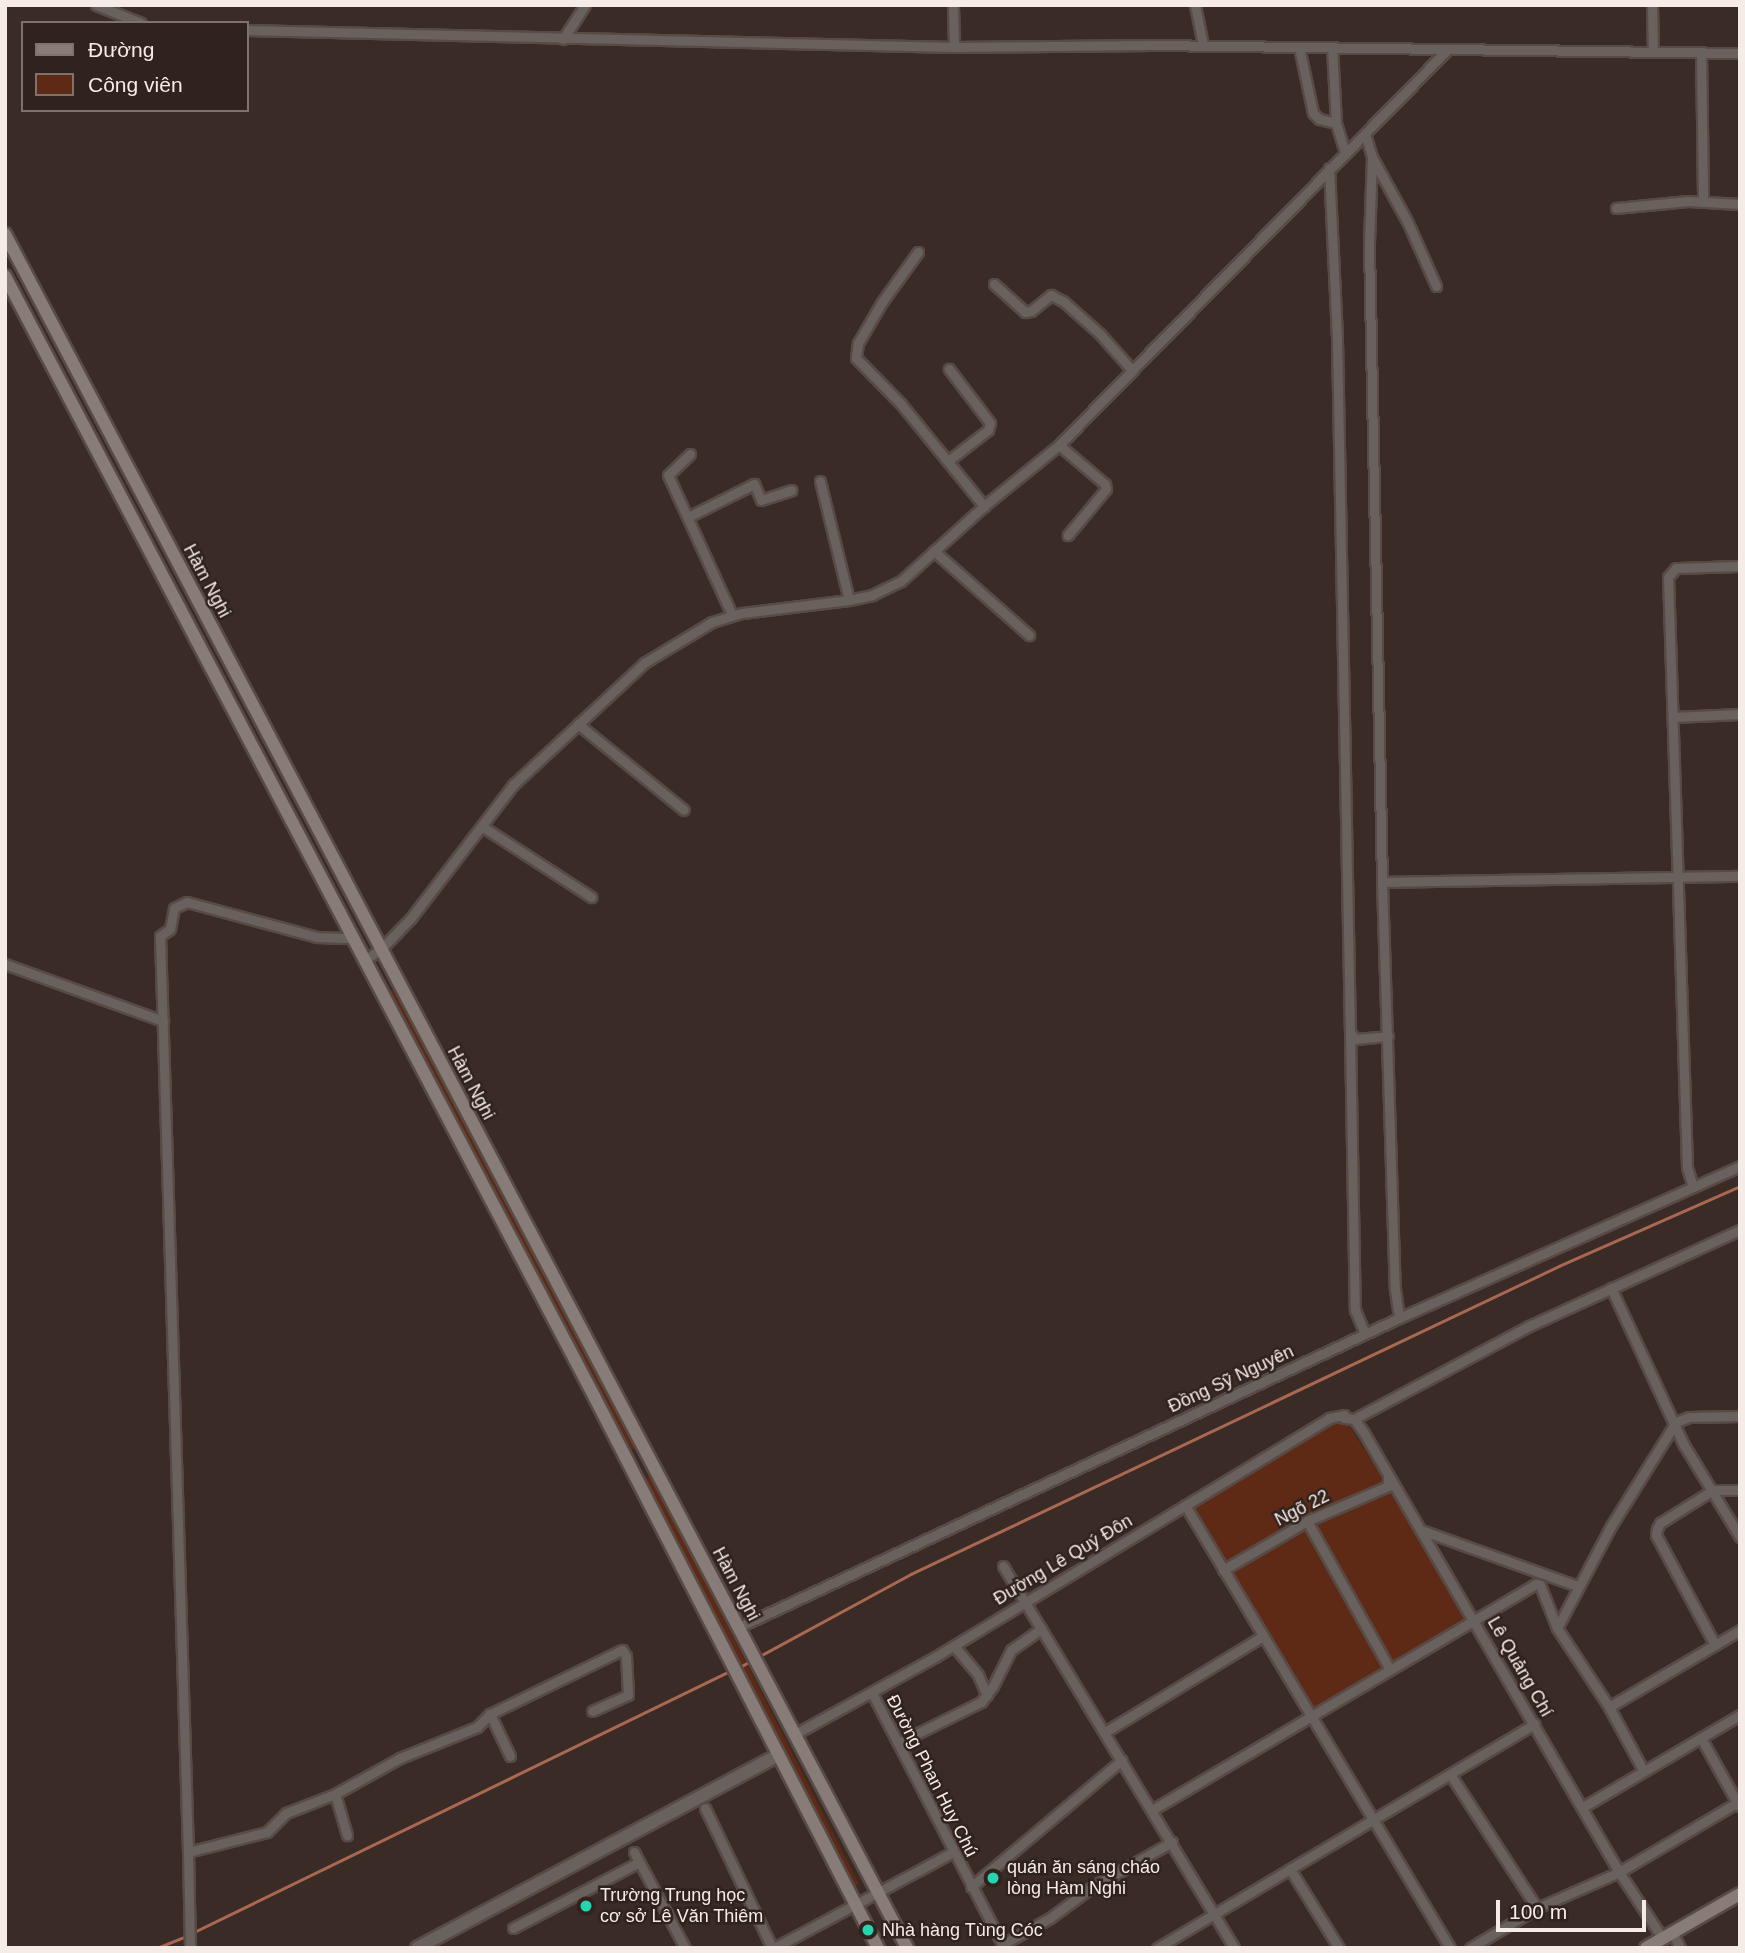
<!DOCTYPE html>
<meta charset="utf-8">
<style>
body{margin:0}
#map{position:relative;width:1745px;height:1953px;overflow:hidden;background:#3a2b26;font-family:Arial,sans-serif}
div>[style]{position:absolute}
.green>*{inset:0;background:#5e2a16;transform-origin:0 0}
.stream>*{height:2.5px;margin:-1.25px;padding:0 1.25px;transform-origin:1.25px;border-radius:1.25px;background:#a86851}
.roads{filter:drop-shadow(2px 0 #584a45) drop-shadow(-2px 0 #584a45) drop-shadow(0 2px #584a45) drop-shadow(0 -2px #584a45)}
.minor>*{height:9px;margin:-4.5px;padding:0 4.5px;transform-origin:4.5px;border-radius:4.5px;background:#69615e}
.tertiary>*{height:12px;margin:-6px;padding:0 6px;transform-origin:6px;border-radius:6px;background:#69615e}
.secondary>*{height:12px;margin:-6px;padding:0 6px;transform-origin:6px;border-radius:6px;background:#887c78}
.dots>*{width:19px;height:19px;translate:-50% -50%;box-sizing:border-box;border:4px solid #30221c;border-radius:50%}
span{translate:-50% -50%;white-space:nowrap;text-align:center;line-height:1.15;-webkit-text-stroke:5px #30221c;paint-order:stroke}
.street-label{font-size:18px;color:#f5ebe7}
.poi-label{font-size:18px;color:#f5ebe7}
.left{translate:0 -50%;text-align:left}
.frame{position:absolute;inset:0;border:7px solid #f5ebe7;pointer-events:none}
.legend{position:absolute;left:21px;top:21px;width:228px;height:91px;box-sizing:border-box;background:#30221c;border:2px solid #7f726d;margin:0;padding:9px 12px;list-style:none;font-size:21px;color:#f5ebe7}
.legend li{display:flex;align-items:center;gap:14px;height:35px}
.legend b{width:35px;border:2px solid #7f726d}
.scale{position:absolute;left:1496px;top:1900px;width:150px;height:32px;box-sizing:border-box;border:4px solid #f5ebe7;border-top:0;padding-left:9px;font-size:21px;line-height:24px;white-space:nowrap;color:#f5ebe7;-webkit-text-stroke:5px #30221c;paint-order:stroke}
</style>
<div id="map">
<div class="green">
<div style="left:393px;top:990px;width:518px;height:7px;rotate:62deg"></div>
<div style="clip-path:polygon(1344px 1418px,1384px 1479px,1389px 1477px,1472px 1616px,1308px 1712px,1191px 1506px)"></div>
<div style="left:651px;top:1476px;width:458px;height:7px;rotate:63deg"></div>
</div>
<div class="stream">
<div style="left:758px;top:1657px;width:174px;rotate:-28.5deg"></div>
<div style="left:911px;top:1574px;width:717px;rotate:-25.42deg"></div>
<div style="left:1559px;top:1266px;width:198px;rotate:-23.8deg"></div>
<div style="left:740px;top:1667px;width:14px;rotate:-30deg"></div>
<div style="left:192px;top:1933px;width:598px;rotate:-25.97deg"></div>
<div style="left:157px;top:1948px;width:31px;rotate:-22deg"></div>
</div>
<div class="roads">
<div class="minor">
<div style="left:96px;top:5px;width:48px;rotate:21.8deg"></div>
<div style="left:953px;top:5px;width:42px;rotate:88.6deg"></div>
<div style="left:1195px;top:5px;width:41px;rotate:78.7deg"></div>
<div style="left:1652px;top:5px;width:47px;rotate:88.8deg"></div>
<div style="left:247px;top:30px;width:707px;rotate:1.38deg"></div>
<div style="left:954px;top:47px;width:199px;rotate:-0.6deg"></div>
<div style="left:1153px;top:45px;width:587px;rotate:0.78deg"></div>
<div style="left:563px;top:39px;width:40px;rotate:-57.1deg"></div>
<div style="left:1299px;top:47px;width:67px;rotate:78deg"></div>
<div style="left:1313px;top:113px;width:8px;rotate:45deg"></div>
<div style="left:1319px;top:119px;width:17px;rotate:13deg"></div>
<div style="left:1332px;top:47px;width:76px;rotate:87deg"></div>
<div style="left:1336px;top:123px;width:30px;rotate:73deg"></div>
<div style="left:1701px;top:52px;width:150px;rotate:89.2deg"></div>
<div style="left:1365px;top:134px;width:24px;rotate:73deg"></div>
<div style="left:1372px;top:157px;width:88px;rotate:92deg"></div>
<div style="left:1369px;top:245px;width:637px;rotate:88.83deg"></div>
<div style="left:1382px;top:882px;width:407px;rotate:88.2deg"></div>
<div style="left:1395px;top:1289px;width:29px;rotate:82deg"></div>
<div style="left:1373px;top:159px;width:73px;rotate:61.3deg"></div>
<div style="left:1408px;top:223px;width:69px;rotate:66deg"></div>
<div style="left:1329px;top:168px;width:171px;rotate:87.3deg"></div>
<div style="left:1337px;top:339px;width:693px;rotate:88.93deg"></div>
<div style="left:1350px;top:1032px;width:9px;rotate:54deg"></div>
<div style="left:1355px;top:1039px;width:33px;rotate:-5deg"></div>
<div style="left:1616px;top:208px;width:72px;rotate:-5.6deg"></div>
<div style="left:1688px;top:201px;width:52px;rotate:3.3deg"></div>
<div style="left:918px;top:252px;width:62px;rotate:125.8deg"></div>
<div style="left:882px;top:302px;width:48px;rotate:120.3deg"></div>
<div style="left:858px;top:343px;width:15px;rotate:98deg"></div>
<div style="left:856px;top:358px;width:64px;rotate:45.6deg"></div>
<div style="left:901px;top:404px;width:132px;rotate:50.9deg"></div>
<div style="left:994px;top:284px;width:42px;rotate:42.1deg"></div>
<div style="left:1025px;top:312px;width:6px;rotate:-9deg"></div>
<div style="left:1031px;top:311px;width:26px;rotate:-39deg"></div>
<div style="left:1051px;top:295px;width:13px;rotate:27deg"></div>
<div style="left:1063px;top:301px;width:50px;rotate:41.7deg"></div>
<div style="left:1100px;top:334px;width:48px;rotate:48.4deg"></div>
<div style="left:1059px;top:445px;width:60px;rotate:40.3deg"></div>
<div style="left:1105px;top:484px;width:5px;rotate:79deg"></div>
<div style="left:1106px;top:489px;width:60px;rotate:129.6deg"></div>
<div style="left:690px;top:454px;width:30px;rotate:136deg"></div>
<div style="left:668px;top:475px;width:154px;rotate:65.4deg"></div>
<div style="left:948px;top:461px;width:51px;rotate:-37.8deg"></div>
<div style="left:988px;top:430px;width:7px;rotate:-74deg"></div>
<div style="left:990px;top:423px;width:68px;rotate:-127.2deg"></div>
<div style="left:820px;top:481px;width:122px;rotate:76.3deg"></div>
<div style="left:688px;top:517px;width:74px;rotate:-26.6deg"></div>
<div style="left:754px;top:484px;width:17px;rotate:66deg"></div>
<div style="left:761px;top:500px;width:32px;rotate:-18deg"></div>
<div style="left:934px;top:551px;width:127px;rotate:41.5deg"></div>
<div style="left:1673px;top:717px;width:67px;rotate:-2.6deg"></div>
<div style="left:578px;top:724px;width:136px;rotate:39.1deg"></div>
<div style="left:483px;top:827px;width:129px;rotate:32.9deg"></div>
<div style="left:1382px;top:882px;width:358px;rotate:-1deg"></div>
<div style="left:364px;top:960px;width:19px;rotate:-32deg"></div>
<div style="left:380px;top:950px;width:45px;rotate:-45.9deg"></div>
<div style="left:411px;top:918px;width:169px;rotate:-52.5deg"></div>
<div style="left:514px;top:784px;width:178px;rotate:-42.9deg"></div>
<div style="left:644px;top:663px;width:79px;rotate:-31.1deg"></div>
<div style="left:712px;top:622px;width:31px;rotate:-17deg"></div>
<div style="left:742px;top:613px;width:108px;rotate:-6.9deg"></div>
<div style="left:849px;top:600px;width:24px;rotate:-12deg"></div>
<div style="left:872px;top:595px;width:32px;rotate:-26deg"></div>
<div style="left:901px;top:581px;width:112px;rotate:-42.1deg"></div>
<div style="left:984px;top:506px;width:97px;rotate:-39.1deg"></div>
<div style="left:1059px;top:445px;width:554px;rotate:-45.51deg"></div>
<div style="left:5px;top:964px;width:168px;rotate:19.8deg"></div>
<div style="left:1350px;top:1034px;width:276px;rotate:89deg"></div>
<div style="left:1355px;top:1310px;width:26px;rotate:67deg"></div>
<div style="left:1693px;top:1187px;width:21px;rotate:-107deg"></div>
<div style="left:1687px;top:1167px;width:590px;rotate:-91.84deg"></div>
<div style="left:1668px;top:577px;width:12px;rotate:-48deg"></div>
<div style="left:1676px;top:568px;width:64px;rotate:-1.8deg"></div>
<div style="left:1611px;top:1288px;width:173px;rotate:65.1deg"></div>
<div style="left:1684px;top:1445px;width:108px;rotate:58.7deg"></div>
<div style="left:1354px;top:1419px;width:198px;rotate:-28deg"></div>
<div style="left:1529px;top:1326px;width:232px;rotate:-24.5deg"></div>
<div style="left:1676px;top:1422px;width:14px;rotate:-21deg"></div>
<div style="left:1689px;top:1417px;width:51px;rotate:-1.1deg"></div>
<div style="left:1185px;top:1505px;width:516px;rotate:59.11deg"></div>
<div style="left:1307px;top:1521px;width:168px;rotate:60.8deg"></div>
<div style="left:1421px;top:1530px;width:166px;rotate:19.7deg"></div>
<div style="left:1003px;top:1566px;width:446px;rotate:58.8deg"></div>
<div style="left:1223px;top:1570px;width:97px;rotate:-30.3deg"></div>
<div style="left:1307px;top:1521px;width:88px;rotate:-23.4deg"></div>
<div style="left:1388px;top:1486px;width:10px;rotate:-90deg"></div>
<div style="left:739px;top:1627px;width:729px;rotate:-25.09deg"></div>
<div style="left:1399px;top:1318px;width:373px;rotate:-24deg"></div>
<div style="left:1557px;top:1628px;width:115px;rotate:-62.1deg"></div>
<div style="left:1611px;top:1526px;width:123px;rotate:-58deg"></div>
<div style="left:1715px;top:1645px;width:125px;rotate:-118.2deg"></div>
<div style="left:1656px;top:1535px;width:6px;rotate:-81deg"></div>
<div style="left:1657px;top:1529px;width:7px;rotate:-63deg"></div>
<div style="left:1660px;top:1523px;width:62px;rotate:-31.9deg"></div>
<div style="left:1713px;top:1490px;width:27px"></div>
<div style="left:954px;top:1646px;width:38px;rotate:50deg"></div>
<div style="left:978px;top:1675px;width:22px;rotate:66deg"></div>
<div style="left:872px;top:1693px;width:287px;rotate:62.6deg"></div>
<div style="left:1609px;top:1707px;width:152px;rotate:-30.4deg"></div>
<div style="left:1105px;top:1732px;width:185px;rotate:-31.3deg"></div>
<div style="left:795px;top:1734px;width:160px;rotate:-28.8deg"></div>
<div style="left:935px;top:1657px;width:461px;rotate:-31.2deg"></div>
<div style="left:1329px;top:1418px;width:15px;rotate:-11deg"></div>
<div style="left:1344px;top:1415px;width:3px;rotate:90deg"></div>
<div style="left:1344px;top:1418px;width:10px;rotate:6deg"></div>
<div style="left:1354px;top:1419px;width:17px;rotate:54deg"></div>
<div style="left:1364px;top:1433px;width:508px;rotate:59.85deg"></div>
<div style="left:1619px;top:1872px;width:80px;rotate:56.7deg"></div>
<div style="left:1701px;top:1738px;width:78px;rotate:60.8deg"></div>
<div style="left:898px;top:1743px;width:93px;rotate:-26.3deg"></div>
<div style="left:981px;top:1702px;width:20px;rotate:-53deg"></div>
<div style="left:993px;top:1686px;width:40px;rotate:-63.4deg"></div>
<div style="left:1011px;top:1650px;width:37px;rotate:-35deg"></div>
<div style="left:510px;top:1756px;width:47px;rotate:-115.5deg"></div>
<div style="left:490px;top:1714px;width:147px;rotate:-25.9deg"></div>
<div style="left:622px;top:1650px;width:7px;rotate:56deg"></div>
<div style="left:626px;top:1656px;width:39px;rotate:87deg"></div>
<div style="left:628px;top:1695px;width:39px;rotate:156deg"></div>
<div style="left:1450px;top:1774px;width:160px;rotate:57deg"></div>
<div style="left:335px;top:1794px;width:74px;rotate:-29deg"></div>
<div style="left:400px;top:1758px;width:83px;rotate:-21.9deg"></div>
<div style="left:477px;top:1727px;width:18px;rotate:-45deg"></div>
<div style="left:1583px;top:1807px;width:182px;rotate:-30.4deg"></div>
<div style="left:705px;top:1808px;width:155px;rotate:64.4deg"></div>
<div style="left:1152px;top:1810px;width:446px;rotate:-30.5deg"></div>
<div style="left:1536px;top:1584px;width:4px;rotate:14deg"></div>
<div style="left:1540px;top:1585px;width:46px;rotate:68.4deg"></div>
<div style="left:1557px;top:1628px;width:95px;rotate:56.6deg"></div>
<div style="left:1609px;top:1707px;width:72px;rotate:61.6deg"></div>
<div style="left:188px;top:1852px;width:916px;rotate:-91.75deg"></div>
<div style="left:160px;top:936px;width:12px;rotate:-35deg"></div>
<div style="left:170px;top:929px;width:21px;rotate:-79deg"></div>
<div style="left:174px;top:908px;width:14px;rotate:-25deg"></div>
<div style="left:187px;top:902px;width:135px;rotate:15.1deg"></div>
<div style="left:317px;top:937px;width:35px;rotate:2deg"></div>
<div style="left:634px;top:1852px;width:109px;rotate:62deg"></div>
<div style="left:1290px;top:1869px;width:93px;rotate:58.2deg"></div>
<div style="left:971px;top:1887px;width:197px;rotate:-40.1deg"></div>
<div style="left:513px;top:1928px;width:142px;rotate:-27.6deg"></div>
<div style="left:1673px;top:1934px;width:16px;rotate:63deg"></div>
<div style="left:1003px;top:1944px;width:54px;rotate:-29deg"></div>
<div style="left:1050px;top:1918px;width:52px;rotate:-36.4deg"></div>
<div style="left:1092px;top:1887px;width:92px;rotate:-29.4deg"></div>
<div style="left:190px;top:1948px;width:96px;rotate:-91.2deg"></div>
<div style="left:188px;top:1852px;width:81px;rotate:-14.2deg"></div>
<div style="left:267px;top:1832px;width:27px;rotate:-45deg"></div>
<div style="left:286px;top:1813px;width:53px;rotate:-21.2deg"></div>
<div style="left:335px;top:1794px;width:43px;rotate:73.7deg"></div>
<div style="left:774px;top:1948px;width:203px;rotate:-28.2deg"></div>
<div style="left:1157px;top:1948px;width:439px;rotate:-30.7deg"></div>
<div style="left:1470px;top:1948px;width:78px;rotate:-30.8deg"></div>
<div style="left:1537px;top:1908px;width:90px;rotate:-23.7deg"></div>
<div style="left:1619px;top:1872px;width:140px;rotate:-30.4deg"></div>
</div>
<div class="tertiary">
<div style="left:417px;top:1948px;width:410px;rotate:-28.1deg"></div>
</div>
<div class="secondary">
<div style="left:5px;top:234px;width:1937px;rotate:62.24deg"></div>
<div style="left:5px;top:276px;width:1268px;rotate:62.26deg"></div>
<div style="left:595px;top:1398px;width:619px;rotate:62.77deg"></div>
<div style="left:1646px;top:1948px;width:108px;rotate:-29.9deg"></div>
</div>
</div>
<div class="dots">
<div style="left:993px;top:1878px;background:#26d5ae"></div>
<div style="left:586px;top:1906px;background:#26d5ae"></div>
<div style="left:868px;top:1930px;background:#26d5ae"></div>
</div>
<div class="street-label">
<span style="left:207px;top:581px;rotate:62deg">Hàm Nghi</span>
<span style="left:471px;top:1083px;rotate:62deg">Hàm Nghi</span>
<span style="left:1231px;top:1379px;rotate:-25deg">Đồng Sỹ Nguyên</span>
<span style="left:1302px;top:1508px;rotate:-27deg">Ngõ 22</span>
<span style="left:1063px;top:1560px;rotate:-31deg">Đường Lê Quý Đôn</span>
<span style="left:736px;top:1584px;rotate:62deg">Hàm Nghi</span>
<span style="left:1520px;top:1667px;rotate:60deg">Lê Quảng Chí</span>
<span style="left:932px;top:1776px;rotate:63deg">Đường Phan Huy Chú</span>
</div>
<div class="poi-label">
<span class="left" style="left:1007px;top:1878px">quán ăn sáng cháo<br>lòng Hàm Nghi</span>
<span class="left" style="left:600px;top:1906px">Trường Trung học<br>cơ sở Lê Văn Thiêm</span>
<span class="left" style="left:882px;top:1930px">Nhà hàng Tùng Cóc</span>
</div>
<div class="frame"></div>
<ul class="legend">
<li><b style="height:9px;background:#887c78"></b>Đường</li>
<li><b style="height:19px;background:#5e2a16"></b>Công viên</li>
</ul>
<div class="scale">100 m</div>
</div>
